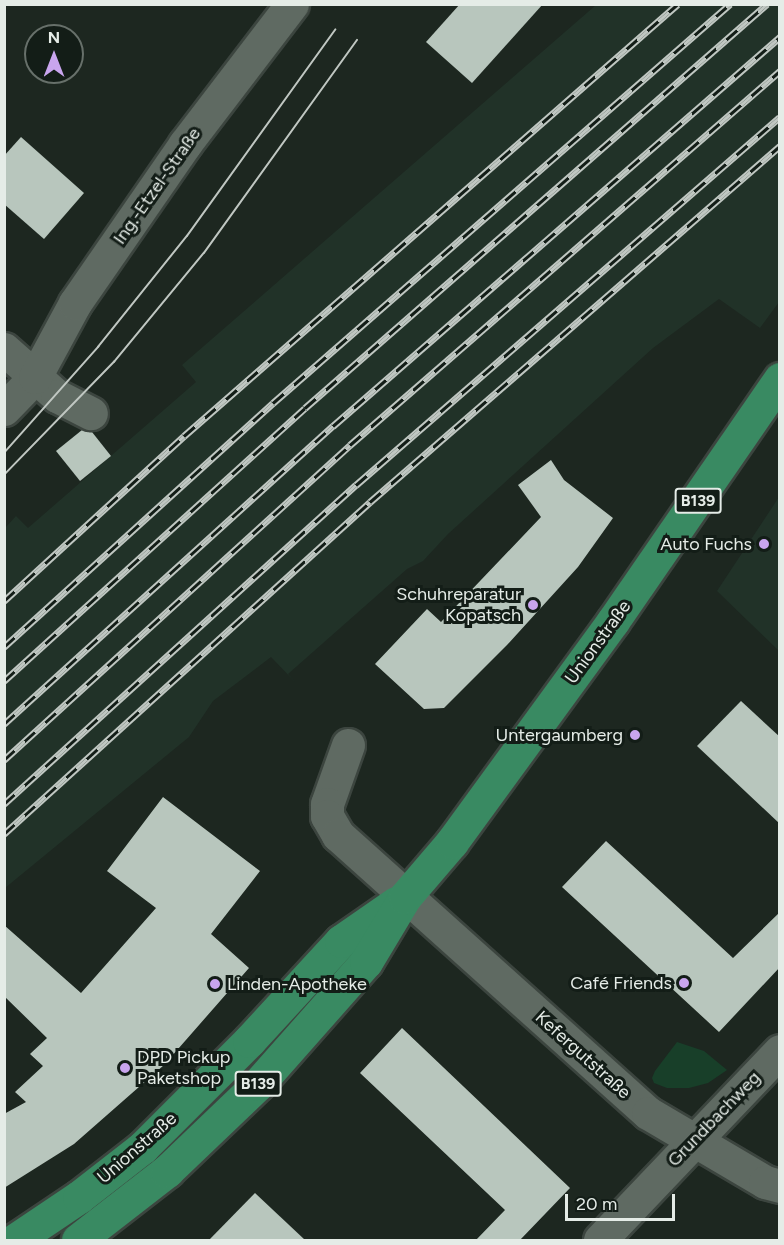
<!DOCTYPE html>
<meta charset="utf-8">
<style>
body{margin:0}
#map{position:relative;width:784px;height:1245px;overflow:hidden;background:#1d2720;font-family:Figtree,sans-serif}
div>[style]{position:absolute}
.built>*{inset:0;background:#213228}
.green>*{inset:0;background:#183f29}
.building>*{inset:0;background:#b8c6bd}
.roads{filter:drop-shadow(2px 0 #3c453f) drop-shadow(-2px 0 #3c453f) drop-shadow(0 2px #3c453f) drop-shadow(0 -2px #3c453f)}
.minor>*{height:33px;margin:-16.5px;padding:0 16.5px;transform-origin:16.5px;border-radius:16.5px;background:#5f6a62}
.major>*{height:33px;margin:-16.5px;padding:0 16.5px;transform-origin:16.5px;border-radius:16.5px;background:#398a62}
.tram>*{height:1.5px;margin:-0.75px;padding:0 0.75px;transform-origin:0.75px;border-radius:0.75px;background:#c0c7c2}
.rail>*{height:7px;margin-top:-3.5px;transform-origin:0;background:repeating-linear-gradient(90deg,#131d17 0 14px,#c0c7c2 0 28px);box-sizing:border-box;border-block:2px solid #c0c7c2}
.dots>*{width:16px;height:16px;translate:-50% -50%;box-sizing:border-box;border:3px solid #131d17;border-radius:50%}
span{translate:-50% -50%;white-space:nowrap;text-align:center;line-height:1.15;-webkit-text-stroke:6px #131d17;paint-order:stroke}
.shield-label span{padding:2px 4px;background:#131d17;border:2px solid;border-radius:4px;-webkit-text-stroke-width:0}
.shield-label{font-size:16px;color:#e5ece7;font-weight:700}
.street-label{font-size:18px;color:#e5ece7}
.poi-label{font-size:18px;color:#e5ece7}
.right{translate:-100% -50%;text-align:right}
.left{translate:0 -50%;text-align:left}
.frame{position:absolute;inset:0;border:6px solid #e5ece7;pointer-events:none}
.north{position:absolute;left:24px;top:24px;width:60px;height:60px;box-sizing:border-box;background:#131d17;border:2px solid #67706a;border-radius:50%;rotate:0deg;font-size:16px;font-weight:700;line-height:24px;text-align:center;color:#e5ece7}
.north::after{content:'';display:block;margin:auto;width:21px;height:27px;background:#c9a5ee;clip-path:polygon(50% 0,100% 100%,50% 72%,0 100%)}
.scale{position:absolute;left:565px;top:1194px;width:110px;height:27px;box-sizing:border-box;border:3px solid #e5ece7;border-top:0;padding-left:8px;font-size:18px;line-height:21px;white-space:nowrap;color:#e5ece7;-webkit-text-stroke:4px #131d17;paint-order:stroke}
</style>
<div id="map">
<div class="built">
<div style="clip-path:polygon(596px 5px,779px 5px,779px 302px,760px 328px,719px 299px,653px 348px,448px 534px,423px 561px,407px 569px,288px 674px,296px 683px,271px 657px,213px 701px,189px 737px,5px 888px,5px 528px,16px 516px,28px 528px,196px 382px,182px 365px)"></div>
<div style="clip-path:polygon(779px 497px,779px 651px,717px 591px)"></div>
</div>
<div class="green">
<div style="clip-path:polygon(677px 1042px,704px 1051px,727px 1070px,708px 1083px,689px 1088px,667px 1088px,654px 1083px,652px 1078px,655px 1071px)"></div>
</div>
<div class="building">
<div style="clip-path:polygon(460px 4px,543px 4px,472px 83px,426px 42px)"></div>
<div style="clip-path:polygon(21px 137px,84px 193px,44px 239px,4px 204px,4px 156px)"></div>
<div style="clip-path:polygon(82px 430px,92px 432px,111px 456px,80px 481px,56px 451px)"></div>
<div style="clip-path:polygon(551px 460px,564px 480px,613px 518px,578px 567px,507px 645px,444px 708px,424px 709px,375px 664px,427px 609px,441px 622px,541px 517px,518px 485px)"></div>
<div style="clip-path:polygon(741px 701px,780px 737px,780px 824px,697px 746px)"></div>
<div style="clip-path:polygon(163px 797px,260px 871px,211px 934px,249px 968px,164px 1065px,74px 1144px,4px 1188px,4px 1114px,26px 1102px,15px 1092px,43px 1066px,30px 1054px,47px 1038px,4px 996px,4px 925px,81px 993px,156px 908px,107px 871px)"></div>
<div style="clip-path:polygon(606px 841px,733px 958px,780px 912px,780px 967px,719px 1032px,562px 887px)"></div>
<div style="clip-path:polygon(402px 1028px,570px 1188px,520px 1240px,476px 1240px,505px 1210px,360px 1073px)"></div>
<div style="clip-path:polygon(255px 1193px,305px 1240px,209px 1240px)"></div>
</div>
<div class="roads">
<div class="minor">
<div style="left:4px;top:349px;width:71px;rotate:41.6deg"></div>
<div style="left:57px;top:396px;width:38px;rotate:27deg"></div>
<div style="left:4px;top:409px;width:45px;rotate:-45.9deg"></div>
<div style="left:35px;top:377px;width:84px;rotate:-61.6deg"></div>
<div style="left:75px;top:303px;width:193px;rotate:-55.3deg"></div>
<div style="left:185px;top:144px;width:176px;rotate:-52.6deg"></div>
<div style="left:348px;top:745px;width:63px;rotate:109.6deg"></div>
<div style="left:327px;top:804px;width:12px;rotate:90deg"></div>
<div style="left:327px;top:816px;width:22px;rotate:60deg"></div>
<div style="left:338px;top:835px;width:416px;rotate:41.9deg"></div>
<div style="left:648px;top:1113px;width:136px;rotate:30.5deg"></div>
<div style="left:765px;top:1182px;width:16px;rotate:15deg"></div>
<div style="left:600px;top:1240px;width:261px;rotate:-46.4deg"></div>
</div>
<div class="major">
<div style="left:15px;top:1240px;width:77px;rotate:-33.9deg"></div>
<div style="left:79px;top:1197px;width:81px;rotate:-38deg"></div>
<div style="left:143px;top:1147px;width:150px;rotate:-45deg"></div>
<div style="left:249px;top:1041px;width:136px;rotate:-47.4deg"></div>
<div style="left:341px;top:941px;width:67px;rotate:-34.6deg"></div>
<div style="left:78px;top:1240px;width:113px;rotate:-37.8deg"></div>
<div style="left:167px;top:1171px;width:126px;rotate:-43.7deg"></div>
<div style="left:258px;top:1084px;width:163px;rotate:-48.5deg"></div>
<div style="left:366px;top:962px;width:76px;rotate:-59deg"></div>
<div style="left:405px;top:897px;width:72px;rotate:-49.5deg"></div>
<div style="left:452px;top:842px;width:273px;rotate:-53.9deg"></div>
<div style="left:613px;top:621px;width:294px;rotate:-55.4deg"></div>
</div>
</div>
<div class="tram">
<div style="left:4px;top:453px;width:142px;rotate:-48.4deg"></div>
<div style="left:98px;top:347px;width:142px;rotate:-51.3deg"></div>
<div style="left:187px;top:236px;width:254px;rotate:-54.3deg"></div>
<div style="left:4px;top:475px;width:158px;rotate:-45.8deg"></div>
<div style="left:114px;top:362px;width:141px;rotate:-50.5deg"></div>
<div style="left:204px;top:253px;width:262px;rotate:-54.3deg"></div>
</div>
<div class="rail">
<div style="left:4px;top:601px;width:244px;rotate:-42.5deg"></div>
<div style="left:184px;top:436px;width:656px;rotate:-41.17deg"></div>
<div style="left:4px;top:647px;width:363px;rotate:-42.2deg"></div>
<div style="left:273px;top:403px;width:607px;rotate:-41.12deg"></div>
<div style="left:4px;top:681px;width:406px;rotate:-42.2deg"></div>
<div style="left:305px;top:408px;width:614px;rotate:-41.17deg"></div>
<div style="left:4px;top:724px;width:444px;rotate:-42.2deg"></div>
<div style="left:333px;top:426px;width:593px;rotate:-41.03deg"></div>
<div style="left:4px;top:760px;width:468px;rotate:-42.3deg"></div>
<div style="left:350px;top:445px;width:570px;rotate:-41.02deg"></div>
<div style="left:4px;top:804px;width:475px;rotate:-42.2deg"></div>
<div style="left:356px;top:485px;width:561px;rotate:-40.96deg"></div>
<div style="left:4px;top:834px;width:494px;rotate:-42.2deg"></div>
<div style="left:370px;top:502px;width:543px;rotate:-40.97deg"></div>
</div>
<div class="dots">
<div style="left:764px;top:544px;background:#c9a5ee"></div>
<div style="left:533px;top:605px;background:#c9a5ee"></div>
<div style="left:635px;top:735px;background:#c9a5ee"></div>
<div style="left:684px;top:983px;background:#c9a5ee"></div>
<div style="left:215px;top:984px;background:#c9a5ee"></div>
<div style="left:125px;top:1068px;background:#c9a5ee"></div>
</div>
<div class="shield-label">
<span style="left:698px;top:501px">B139</span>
<span style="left:258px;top:1084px">B139</span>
</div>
<div class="street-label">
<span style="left:157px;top:186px;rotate:-55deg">Ing.-Etzel-Straße</span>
<span style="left:598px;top:642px;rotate:-54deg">Unionstraße</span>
<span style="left:583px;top:1055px;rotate:42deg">Kefergutstraße</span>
<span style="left:714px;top:1119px;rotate:-46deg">Grundbachweg</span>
<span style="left:137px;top:1148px;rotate:-41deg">Unionstraße</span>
</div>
<div class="poi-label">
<span class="right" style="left:752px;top:544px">Auto Fuchs</span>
<span class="right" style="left:521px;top:605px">Schuhreparatur<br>Kopatsch</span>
<span class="right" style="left:623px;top:735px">Untergaumberg</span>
<span class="right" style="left:672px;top:983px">Café Friends</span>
<span class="left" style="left:227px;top:984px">Linden-Apotheke</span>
<span class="left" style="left:137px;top:1068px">DPD Pickup<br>Paketshop</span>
</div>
<div class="frame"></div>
<div class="north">N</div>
<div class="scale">20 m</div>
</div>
